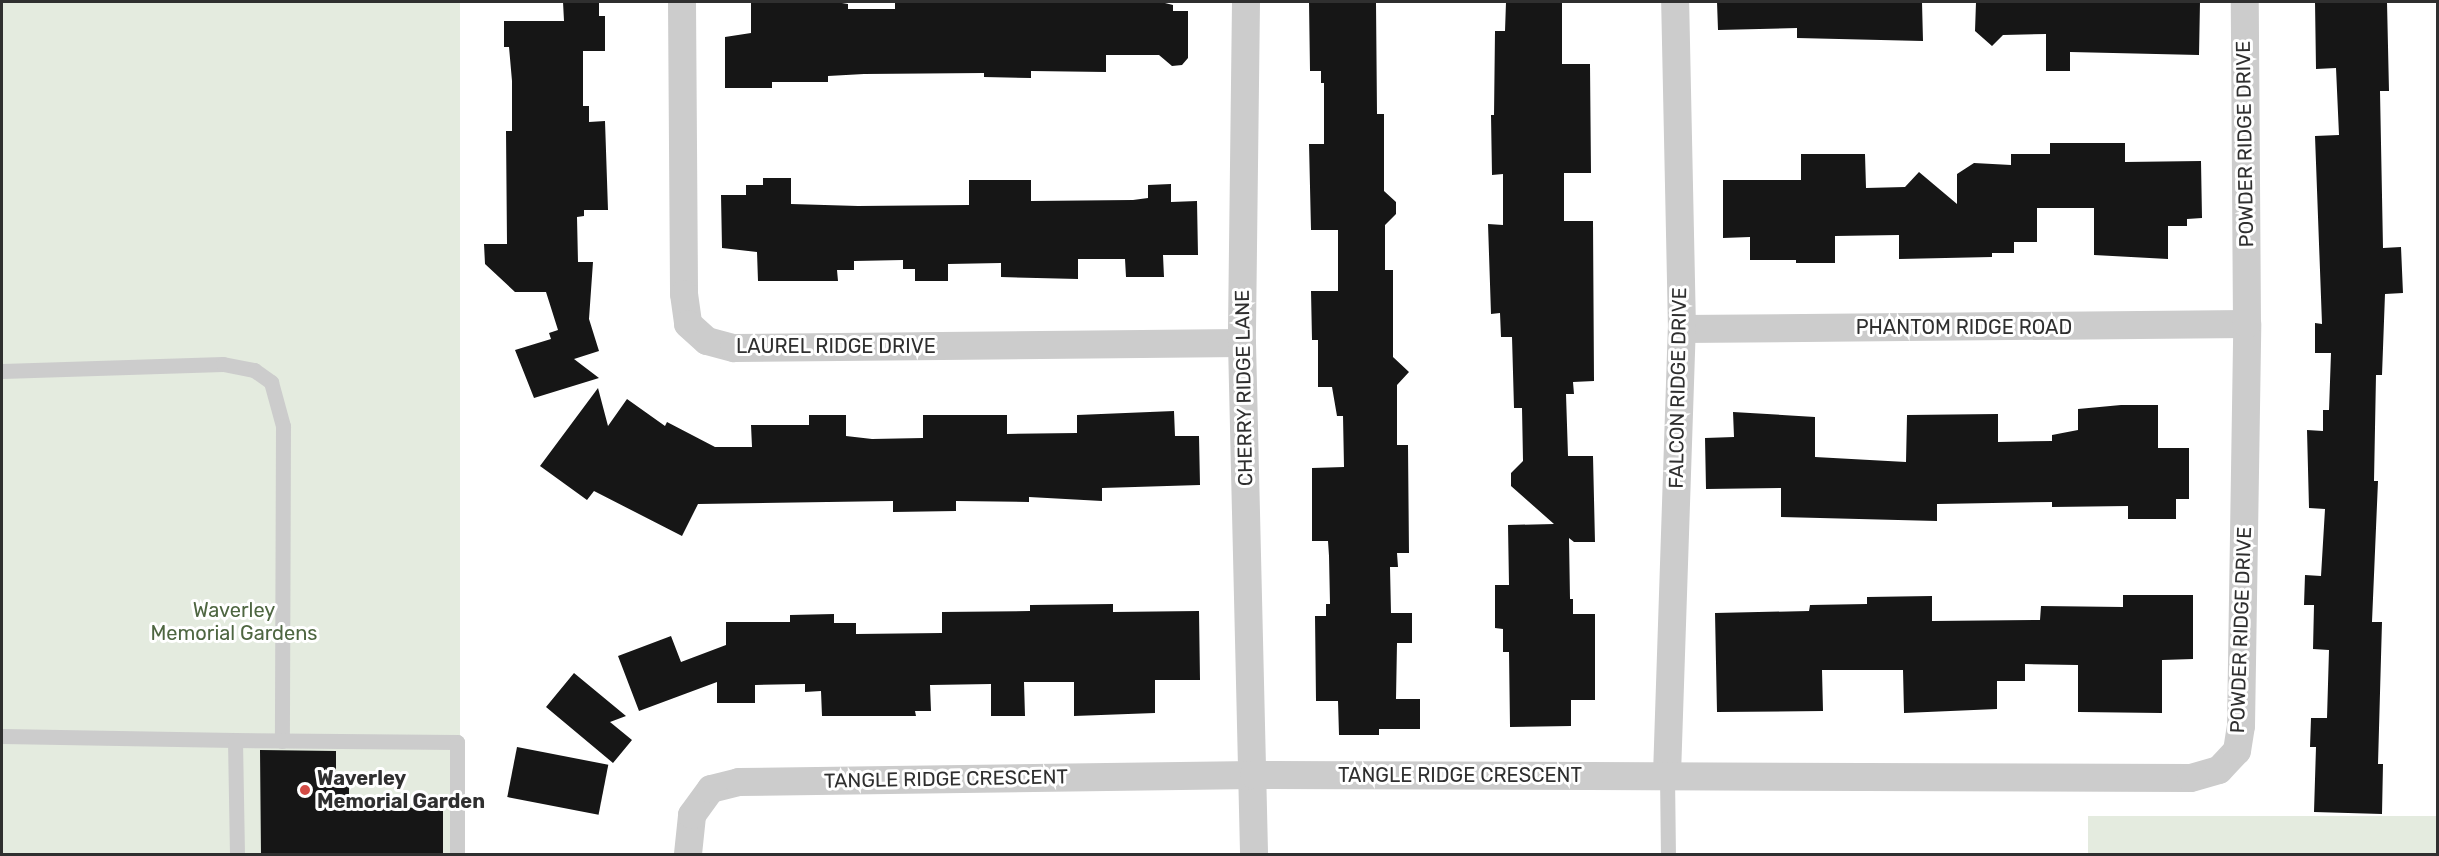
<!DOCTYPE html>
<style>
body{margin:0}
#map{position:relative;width:2439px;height:856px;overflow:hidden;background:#fff;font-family:Rubik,sans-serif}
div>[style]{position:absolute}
.green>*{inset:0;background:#e4ebdf;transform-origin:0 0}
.building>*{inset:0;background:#161616;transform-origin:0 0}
.service>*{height:15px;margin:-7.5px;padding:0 7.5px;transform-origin:7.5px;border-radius:7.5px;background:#ccc}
.minor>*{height:28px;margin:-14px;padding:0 14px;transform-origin:14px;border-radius:14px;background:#ccc}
.dots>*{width:16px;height:16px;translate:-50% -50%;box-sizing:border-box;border:3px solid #fff;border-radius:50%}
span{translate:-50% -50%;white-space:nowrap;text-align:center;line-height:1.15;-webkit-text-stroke:6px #fff;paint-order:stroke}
.street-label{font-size:20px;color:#2f2f2f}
.park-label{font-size:20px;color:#4e6641}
.poi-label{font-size:20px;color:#2f2f2f;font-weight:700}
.left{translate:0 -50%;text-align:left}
.frame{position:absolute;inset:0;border:3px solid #2f2f2f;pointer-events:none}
</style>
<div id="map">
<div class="green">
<div style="left:2px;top:2px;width:458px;height:852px"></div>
<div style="left:2437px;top:816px;width:38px;height:349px;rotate:90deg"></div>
</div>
<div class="building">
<div style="clip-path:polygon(563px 2px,599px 2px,599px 16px,605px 16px,605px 51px,583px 51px,583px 106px,589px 106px,589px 122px,605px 121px,608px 210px,584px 210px,584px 216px,577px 217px,578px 262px,593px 262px,589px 319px,599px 351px,574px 359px,599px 378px,534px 398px,515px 350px,551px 339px,549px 333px,558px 330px,546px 292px,515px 292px,485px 264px,484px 244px,507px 244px,506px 131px,512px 131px,512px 81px,509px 47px,504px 47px,504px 21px,564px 21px)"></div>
<div style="clip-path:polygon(751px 2px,836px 2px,848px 4px,848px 9px,895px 9px,895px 2px,1161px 2px,1173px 5px,1173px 11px,1188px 11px,1188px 58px,1182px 65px,1172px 66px,1159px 55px,1106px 55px,1106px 72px,1031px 71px,1031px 78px,984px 77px,984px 73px,864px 74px,828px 76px,828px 82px,772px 82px,772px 88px,725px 88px,725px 37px,751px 33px)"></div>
<div style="clip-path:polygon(1309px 2px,1376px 2px,1377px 114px,1384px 114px,1384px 191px,1396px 202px,1396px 214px,1385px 225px,1385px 270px,1393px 270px,1393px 357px,1409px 372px,1397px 385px,1397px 445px,1408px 445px,1409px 553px,1397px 553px,1398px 567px,1390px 567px,1391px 613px,1412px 613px,1412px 643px,1397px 643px,1396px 699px,1420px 699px,1420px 729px,1379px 729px,1379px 735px,1339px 735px,1338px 701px,1316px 701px,1315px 616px,1326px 616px,1326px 604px,1330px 604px,1329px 556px,1328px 541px,1312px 541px,1312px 468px,1344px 467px,1343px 416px,1337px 416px,1332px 387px,1318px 387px,1318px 340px,1312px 340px,1311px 291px,1338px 291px,1338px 230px,1311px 230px,1309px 144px,1324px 144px,1324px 83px,1321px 83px,1321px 71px,1310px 71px)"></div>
<div style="clip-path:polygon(1506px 2px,1562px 2px,1562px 64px,1590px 64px,1591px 173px,1564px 173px,1564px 221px,1593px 221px,1594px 381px,1573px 382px,1574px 394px,1566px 394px,1568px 456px,1593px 456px,1595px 542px,1574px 542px,1569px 538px,1570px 599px,1573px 599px,1573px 614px,1595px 614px,1595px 700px,1571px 700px,1571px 726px,1510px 727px,1509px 652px,1503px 652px,1503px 629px,1495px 628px,1495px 585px,1509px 585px,1508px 525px,1554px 524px,1511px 486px,1511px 473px,1523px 461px,1522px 408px,1514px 408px,1512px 337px,1501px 337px,1500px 313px,1491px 314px,1488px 224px,1503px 225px,1503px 174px,1492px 175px,1491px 115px,1494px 115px,1495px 31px,1505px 31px)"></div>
<div style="clip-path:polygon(1717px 2px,1922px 2px,1923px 41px,1797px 38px,1797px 28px,1718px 30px)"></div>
<div style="clip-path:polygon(1976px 2px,2200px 2px,2199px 55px,2070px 52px,2070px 71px,2046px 71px,2046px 34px,2003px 35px,1992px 46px,1975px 31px)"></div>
<div style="clip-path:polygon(2315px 2px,2387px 2px,2389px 91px,2380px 91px,2383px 248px,2401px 247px,2403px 293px,2385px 294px,2382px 375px,2376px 375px,2374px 481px,2378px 481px,2372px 622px,2382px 622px,2378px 764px,2383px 764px,2382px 814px,2314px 812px,2316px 747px,2310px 747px,2311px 718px,2327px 718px,2329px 650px,2313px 649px,2314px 605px,2304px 605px,2305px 575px,2321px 576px,2325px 509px,2309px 508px,2307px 430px,2323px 431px,2323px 410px,2329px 410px,2331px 353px,2315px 353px,2315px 323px,2322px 324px,2315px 136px,2339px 135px,2336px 68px,2316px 69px)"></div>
<div style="clip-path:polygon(2050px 143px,2125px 143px,2125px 162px,2201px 161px,2202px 218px,2187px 219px,2187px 226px,2168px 226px,2168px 259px,2094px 255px,2094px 208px,2037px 208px,2037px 242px,2014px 242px,2014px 253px,1992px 253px,1992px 257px,1899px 259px,1899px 235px,1835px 236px,1835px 263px,1796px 263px,1796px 260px,1750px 260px,1750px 237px,1723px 238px,1723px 180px,1801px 180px,1801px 154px,1865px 154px,1866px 188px,1905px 187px,1919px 172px,1957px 204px,1957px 174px,1974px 163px,2011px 165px,2011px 154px,2050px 154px)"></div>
<div style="clip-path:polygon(763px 178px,791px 178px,791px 204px,858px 206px,969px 205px,969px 180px,1031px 180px,1031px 201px,1133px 200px,1148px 198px,1148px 185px,1171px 184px,1171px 202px,1197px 201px,1198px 255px,1163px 255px,1164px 277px,1126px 277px,1125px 259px,1078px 259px,1078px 279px,1001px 277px,1001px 263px,948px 264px,948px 281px,915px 281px,915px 269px,903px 269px,903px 260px,854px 261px,854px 270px,837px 270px,838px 281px,758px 281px,757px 252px,722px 248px,721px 195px,746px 195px,746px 185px,763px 185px)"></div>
<div style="clip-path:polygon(598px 388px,608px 426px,627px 399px,665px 426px,667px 422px,715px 447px,752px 447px,751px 425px,809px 425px,809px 415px,846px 415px,846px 436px,872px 439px,923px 438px,923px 415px,1007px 415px,1007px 434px,1077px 433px,1077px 415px,1174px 411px,1175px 436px,1199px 436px,1200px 485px,1102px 488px,1102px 501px,1029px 497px,1029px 502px,956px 501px,956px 511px,893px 512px,893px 501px,698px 504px,682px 536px,594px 491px,587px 500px,540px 466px)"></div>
<div style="clip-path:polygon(2121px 405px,2158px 405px,2158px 448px,2189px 448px,2189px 499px,2176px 499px,2176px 519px,2128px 519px,2128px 506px,2052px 507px,2052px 502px,1937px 504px,1937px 521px,1781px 517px,1781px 488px,1706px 489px,1705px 438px,1734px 437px,1733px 412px,1815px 417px,1815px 457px,1906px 462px,1907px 415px,1998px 414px,1998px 442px,2052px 441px,2052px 435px,2078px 430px,2078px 409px)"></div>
<div style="clip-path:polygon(2123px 595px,2193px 595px,2193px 659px,2162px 660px,2162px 713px,2078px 712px,2078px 665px,2025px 664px,2025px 681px,1997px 681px,1997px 709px,1904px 713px,1903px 670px,1822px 670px,1823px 711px,1717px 712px,1715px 613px,1809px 611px,1810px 605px,1867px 604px,1867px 597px,1932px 596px,1932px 621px,2040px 620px,2041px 606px,2123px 607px)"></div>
<div style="clip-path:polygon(1113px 604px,1113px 612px,1199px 611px,1200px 680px,1155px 680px,1155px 713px,1074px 716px,1074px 682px,1024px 682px,1025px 716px,991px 716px,991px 684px,930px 685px,931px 711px,915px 711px,916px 716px,822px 716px,821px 691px,805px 692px,805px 684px,755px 685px,755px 703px,717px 703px,717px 682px,639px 711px,618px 656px,671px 636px,681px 662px,726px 645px,726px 622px,790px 622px,790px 615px,834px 614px,834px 623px,856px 623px,856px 634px,942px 633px,942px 612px,1030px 611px,1030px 605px)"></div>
<div style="clip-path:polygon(574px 673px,626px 716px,610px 722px,632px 740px,613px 763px,546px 707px)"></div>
<div style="left:517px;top:747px;width:93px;height:51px;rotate:11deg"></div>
<div style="clip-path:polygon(260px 750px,336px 751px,336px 772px,349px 772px,349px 809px,443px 807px,443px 855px,261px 855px)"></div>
</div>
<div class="service">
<div style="left:2px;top:371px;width:221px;rotate:-1.8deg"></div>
<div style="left:223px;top:364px;width:32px;rotate:11deg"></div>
<div style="left:254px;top:370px;width:21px;rotate:35deg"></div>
<div style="left:271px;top:382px;width:46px;rotate:74.7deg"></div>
<div style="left:283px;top:426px;width:315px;rotate:90.2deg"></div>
<div style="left:2px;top:736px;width:233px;rotate:1deg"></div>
<div style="left:235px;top:740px;width:114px;rotate:89deg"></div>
<div style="left:235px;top:740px;width:222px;rotate:0.5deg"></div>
<div style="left:457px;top:742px;width:112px;rotate:90deg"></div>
<div style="left:1667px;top:775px;width:79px;rotate:89.3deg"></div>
</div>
<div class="minor">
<div style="left:682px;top:2px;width:292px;rotate:89.6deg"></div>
<div style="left:684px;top:294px;width:30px;rotate:82deg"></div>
<div style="left:688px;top:324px;width:25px;rotate:42deg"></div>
<div style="left:707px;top:341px;width:28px;rotate:15deg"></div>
<div style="left:734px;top:348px;width:508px;rotate:-0.56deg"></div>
<div style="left:1246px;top:2px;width:341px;rotate:90.7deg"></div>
<div style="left:1242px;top:343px;width:511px;rotate:88.65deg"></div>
<div style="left:1682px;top:329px;width:565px;rotate:-0.51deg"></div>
<div style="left:1667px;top:775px;width:446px;rotate:-88.1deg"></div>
<div style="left:1682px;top:329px;width:327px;rotate:-91.2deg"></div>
<div style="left:688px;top:854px;width:39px;rotate:-84deg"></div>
<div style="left:692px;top:815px;width:32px;rotate:-54deg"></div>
<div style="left:711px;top:789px;width:29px;rotate:-14deg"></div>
<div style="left:739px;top:782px;width:515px;rotate:-0.78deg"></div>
<div style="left:1254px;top:775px;width:937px;rotate:0.18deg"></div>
<div style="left:2191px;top:778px;width:29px;rotate:-16deg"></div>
<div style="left:2219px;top:770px;width:26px;rotate:-47deg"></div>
<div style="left:2237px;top:751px;width:25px;rotate:-81deg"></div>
<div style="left:2241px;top:726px;width:402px;rotate:-89.1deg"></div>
<div style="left:2247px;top:324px;width:322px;rotate:-90.4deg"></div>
</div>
<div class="dots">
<div style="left:305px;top:790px;background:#d24b45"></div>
</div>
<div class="street-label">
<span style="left:2245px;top:144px;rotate:-91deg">POWDER RIDGE DRIVE</span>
<span style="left:1964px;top:327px">PHANTOM RIDGE ROAD</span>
<span style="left:836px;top:346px">LAUREL RIDGE DRIVE</span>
<span style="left:1244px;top:388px;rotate:-91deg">CHERRY RIDGE LANE</span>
<span style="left:1678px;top:388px;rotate:-89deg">FALCON RIDGE DRIVE</span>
<span style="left:2241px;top:630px;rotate:-88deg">POWDER RIDGE DRIVE</span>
<span style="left:1460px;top:775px">TANGLE RIDGE CRESCENT</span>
<span style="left:946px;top:779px;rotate:-1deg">TANGLE RIDGE CRESCENT</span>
</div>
<div class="park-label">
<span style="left:234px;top:622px">Waverley<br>Memorial Gardens</span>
</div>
<div class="poi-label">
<span class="left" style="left:317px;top:790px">Waverley<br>Memorial Garden</span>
</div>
<div class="frame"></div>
</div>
